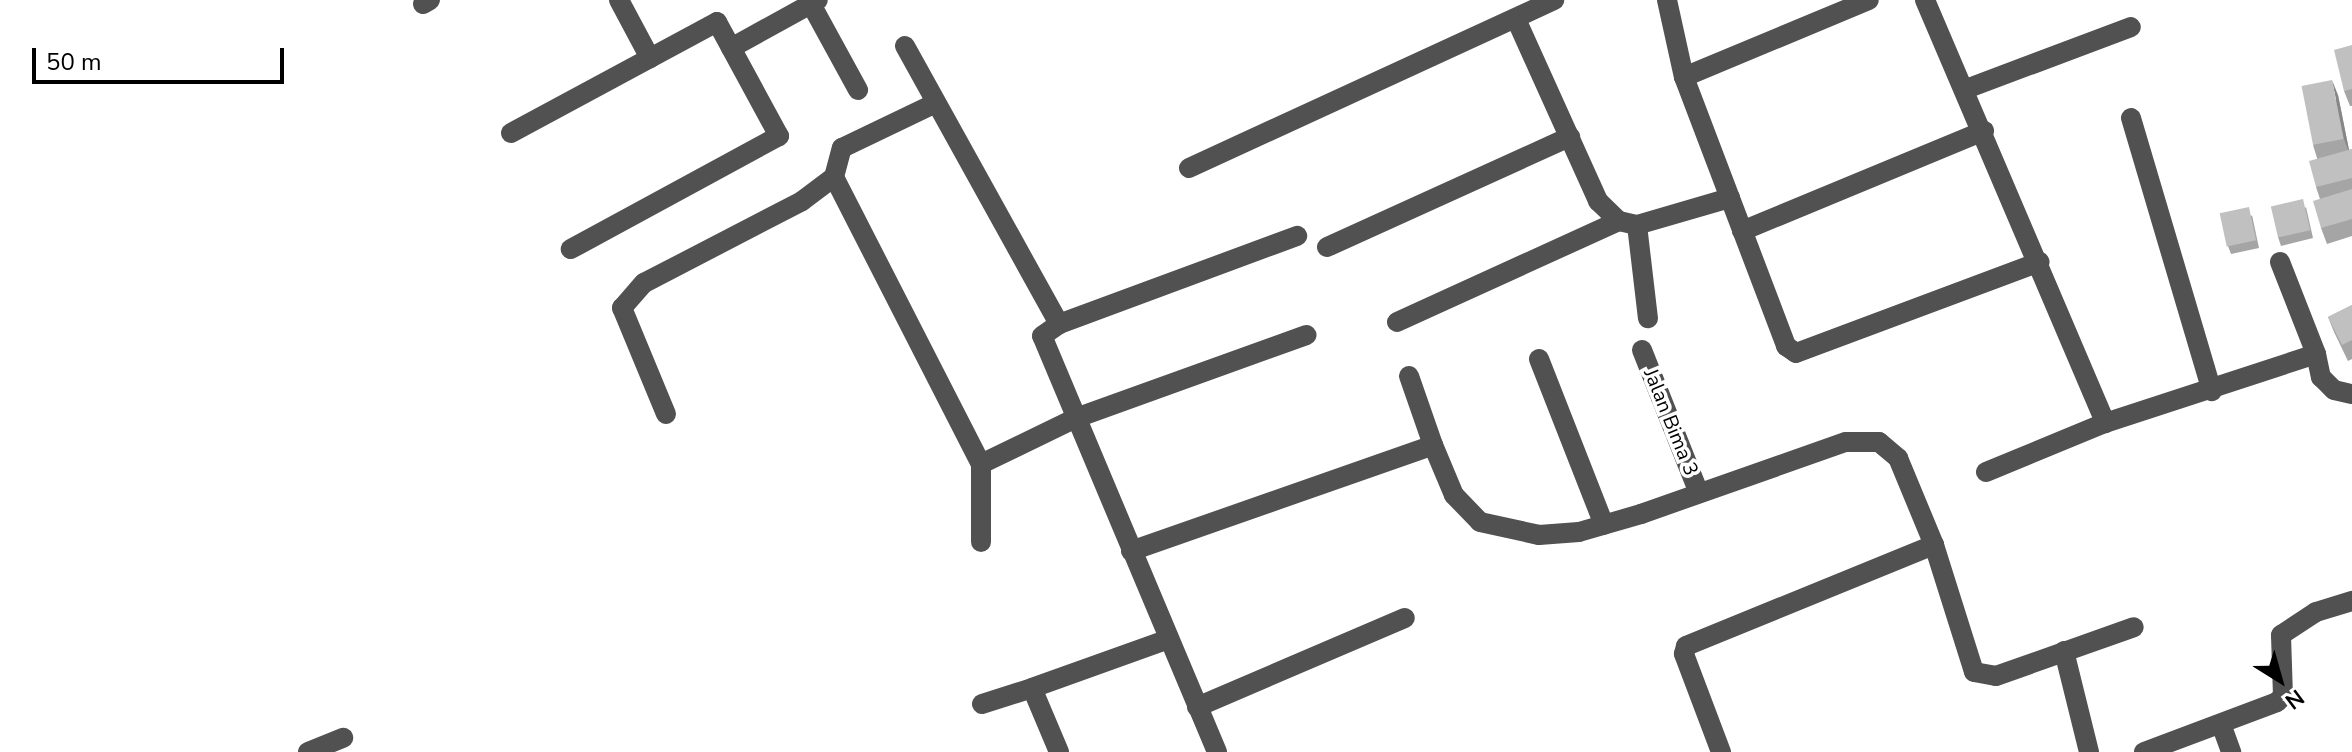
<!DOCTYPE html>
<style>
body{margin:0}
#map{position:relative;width:2352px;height:752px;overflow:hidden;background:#fff;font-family:"Nunito Sans",sans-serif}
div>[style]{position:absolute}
.minor>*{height:20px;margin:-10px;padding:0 10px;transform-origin:10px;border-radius:10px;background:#515151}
.wall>*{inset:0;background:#a5a5a5}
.shaded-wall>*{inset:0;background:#868686}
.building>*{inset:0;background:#c0c0c0;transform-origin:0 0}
span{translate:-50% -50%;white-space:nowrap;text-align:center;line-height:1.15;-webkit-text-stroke:7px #fff;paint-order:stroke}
.street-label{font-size:20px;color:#000}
.north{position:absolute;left:2240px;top:640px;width:80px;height:80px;-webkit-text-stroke:6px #fff;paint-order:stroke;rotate:143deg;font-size:22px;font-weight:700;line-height:32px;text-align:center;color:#000}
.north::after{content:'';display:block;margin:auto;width:28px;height:36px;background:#000;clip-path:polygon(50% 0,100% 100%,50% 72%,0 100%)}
.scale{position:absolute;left:32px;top:48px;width:252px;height:36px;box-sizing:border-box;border:4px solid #000;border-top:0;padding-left:10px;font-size:24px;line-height:28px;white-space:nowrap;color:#000;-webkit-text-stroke:6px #fff;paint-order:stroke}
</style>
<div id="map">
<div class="minor">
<div style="left:619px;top:0;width:66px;rotate:61.9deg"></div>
<div style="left:1667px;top:0;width:79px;rotate:77.6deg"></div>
<div style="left:1684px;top:77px;width:200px;rotate:-22.6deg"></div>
<div style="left:1925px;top:0;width:460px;rotate:66.9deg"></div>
<div style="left:2105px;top:423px;width:222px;rotate:-18.1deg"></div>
<div style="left:2316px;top:354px;width:24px;rotate:78deg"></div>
<div style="left:2321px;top:377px;width:18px;rotate:45deg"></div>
<div style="left:2334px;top:390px;width:18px;rotate:13deg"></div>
<div style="left:423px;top:4px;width:8px;rotate:-30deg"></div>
<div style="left:811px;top:4px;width:98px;rotate:61.3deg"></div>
<div style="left:1516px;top:19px;width:200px;rotate:65.7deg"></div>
<div style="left:1598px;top:201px;width:29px;rotate:44deg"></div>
<div style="left:1619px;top:221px;width:18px;rotate:13deg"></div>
<div style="left:1637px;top:225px;width:97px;rotate:-16.2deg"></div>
<div style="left:905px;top:46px;width:318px;rotate:61deg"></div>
<div style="left:731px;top:48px;width:99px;rotate:-28.9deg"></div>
<div style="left:1684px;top:77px;width:288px;rotate:69.2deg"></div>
<div style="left:1786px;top:346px;width:12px;rotate:35deg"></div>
<div style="left:1796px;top:353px;width:260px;rotate:-20.5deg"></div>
<div style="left:1966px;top:89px;width:176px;rotate:-20.6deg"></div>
<div style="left:2131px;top:118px;width:285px;rotate:73.5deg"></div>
<div style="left:511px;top:133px;width:234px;rotate:-28.3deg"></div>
<div style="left:717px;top:22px;width:130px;rotate:61.5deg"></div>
<div style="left:779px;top:136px;width:237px;rotate:151.5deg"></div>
<div style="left:1189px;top:168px;width:402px;rotate:-24.7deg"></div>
<div style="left:834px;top:177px;width:322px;rotate:62.9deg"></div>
<div style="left:981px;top:464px;width:78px;rotate:90deg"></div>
<div style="left:1637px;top:225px;width:94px;rotate:83.3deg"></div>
<div style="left:1742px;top:231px;width:262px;rotate:-22.5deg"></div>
<div style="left:1327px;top:247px;width:267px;rotate:-24.4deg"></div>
<div style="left:2280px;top:262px;width:99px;rotate:68.6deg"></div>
<div style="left:1397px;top:322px;width:244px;rotate:-24.5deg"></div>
<div style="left:1642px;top:350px;width:154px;rotate:68.3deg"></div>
<div style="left:1539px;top:359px;width:178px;rotate:68.6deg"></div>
<div style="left:1409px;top:376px;width:73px;rotate:70.8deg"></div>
<div style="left:666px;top:414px;width:115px;rotate:-112.5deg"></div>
<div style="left:622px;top:308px;width:33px;rotate:-49deg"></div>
<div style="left:644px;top:283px;width:178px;rotate:-27.4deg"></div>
<div style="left:802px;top:201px;width:40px;rotate:-37deg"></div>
<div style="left:834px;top:177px;width:30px;rotate:-75deg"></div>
<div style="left:842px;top:148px;width:104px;rotate:-25.6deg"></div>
<div style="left:981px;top:464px;width:106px;rotate:-25.8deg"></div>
<div style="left:1076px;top:418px;width:245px;rotate:-19.8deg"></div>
<div style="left:1986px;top:472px;width:129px;rotate:-22.4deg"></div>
<div style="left:1131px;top:551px;width:320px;rotate:-19.3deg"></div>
<div style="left:1433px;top:445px;width:54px;rotate:67.2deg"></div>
<div style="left:1454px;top:495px;width:37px;rotate:46deg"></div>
<div style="left:1480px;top:522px;width:60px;rotate:12.4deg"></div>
<div style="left:1539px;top:535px;width:40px;rotate:-4.3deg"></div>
<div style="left:1579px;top:532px;width:65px;rotate:-16.2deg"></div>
<div style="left:1641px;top:514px;width:217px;rotate:-19.4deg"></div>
<div style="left:1846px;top:442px;width:33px"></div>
<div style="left:1879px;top:442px;width:25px;rotate:40deg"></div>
<div style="left:1898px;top:458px;width:94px;rotate:67.5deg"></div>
<div style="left:1934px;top:545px;width:133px;rotate:72.5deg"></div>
<div style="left:1974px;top:672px;width:22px;rotate:10deg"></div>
<div style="left:1996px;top:676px;width:146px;rotate:-19.5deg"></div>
<div style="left:2064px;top:651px;width:104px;rotate:76.1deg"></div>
<div style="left:982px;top:704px;width:52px;rotate:-17.7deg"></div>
<div style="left:1197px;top:707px;width:226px;rotate:-23.2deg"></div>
<div style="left:2221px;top:724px;width:30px;rotate:70deg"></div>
<div style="left:308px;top:752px;width:38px;rotate:-22deg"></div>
<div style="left:1059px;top:752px;width:69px;rotate:-112.9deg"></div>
<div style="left:1032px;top:688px;width:142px;rotate:-19.7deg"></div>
<div style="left:1217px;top:752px;width:451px;rotate:-112.8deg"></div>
<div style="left:1042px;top:336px;width:21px;rotate:-35deg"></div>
<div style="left:1059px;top:324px;width:254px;rotate:-20.3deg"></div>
<div style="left:1721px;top:752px;width:105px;rotate:-110.7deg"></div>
<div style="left:1684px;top:654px;width:8px;rotate:-76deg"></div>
<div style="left:1686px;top:646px;width:268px;rotate:-22.2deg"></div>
<div style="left:2144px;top:752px;width:142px;rotate:-20.6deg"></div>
<div style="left:2277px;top:702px;width:8px;rotate:-45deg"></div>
<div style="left:2283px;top:696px;width:61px;rotate:-91.9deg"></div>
<div style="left:2281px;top:635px;width:42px;rotate:-33.3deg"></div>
<div style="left:2316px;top:612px;width:38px;rotate:-17deg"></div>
</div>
<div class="wall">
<div style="clip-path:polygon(2352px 45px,2352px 106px,2350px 106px,2344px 91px)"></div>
<div style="clip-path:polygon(2338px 95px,2349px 150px,2352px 149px,2352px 236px,2327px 244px,2321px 228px,2320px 199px,2316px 187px,2317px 158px,2313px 145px)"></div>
<div style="clip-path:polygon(2306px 207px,2313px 238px,2281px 246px,2278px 237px)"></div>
<div style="clip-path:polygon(2252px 215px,2259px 248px,2231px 254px,2228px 246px)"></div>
<div style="clip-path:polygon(2352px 305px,2352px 359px,2348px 361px,2334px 332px,2328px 317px)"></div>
</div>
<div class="shaded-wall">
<div style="clip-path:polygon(2332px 80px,2338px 95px,2350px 155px,2344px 139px)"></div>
</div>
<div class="building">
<div style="clip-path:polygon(2352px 45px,2352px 89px,2344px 91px,2334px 50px)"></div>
<div style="left:2332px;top:80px;width:60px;height:31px;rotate:79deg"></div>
<div style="clip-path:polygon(2352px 149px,2352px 178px,2316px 187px,2309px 161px)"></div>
<div style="clip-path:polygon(2352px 189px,2352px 219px,2321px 228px,2313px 201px)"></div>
<div style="left:2303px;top:199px;width:32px;height:33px;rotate:77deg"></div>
<div style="left:2249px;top:207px;width:34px;height:30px;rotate:78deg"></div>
<div style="clip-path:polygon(2352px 305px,2352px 340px,2342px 345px,2328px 317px)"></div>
</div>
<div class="street-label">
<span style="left:1671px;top:422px;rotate:68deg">Jalan Bima 3</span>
</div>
<div class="north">N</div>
<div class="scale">50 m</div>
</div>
